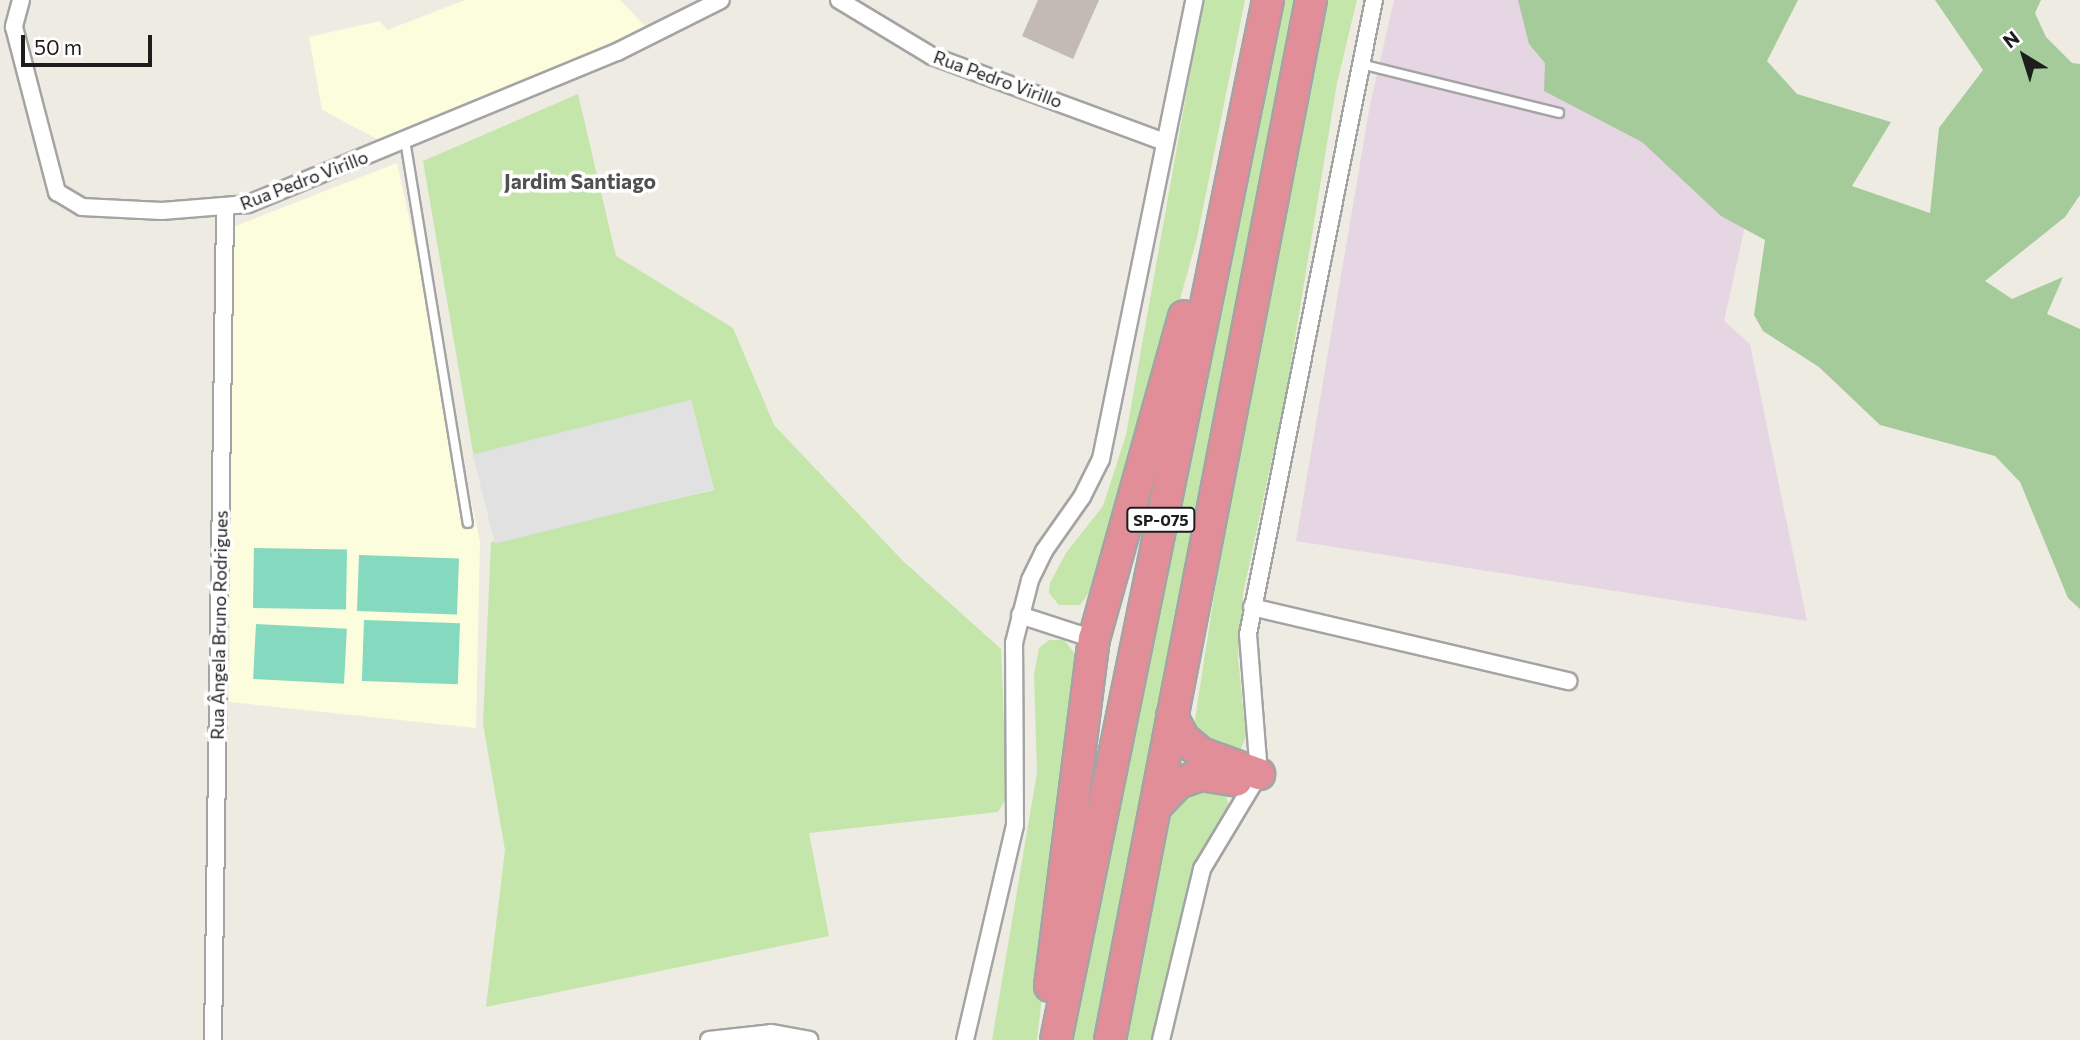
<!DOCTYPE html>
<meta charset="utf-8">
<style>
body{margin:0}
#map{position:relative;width:2080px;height:1040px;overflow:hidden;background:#eeebe3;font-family:Commissioner,sans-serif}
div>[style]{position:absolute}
.industrial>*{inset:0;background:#e6d5e2}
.education>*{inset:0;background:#fbfddd}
.grass>*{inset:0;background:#c4e6ab}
.forest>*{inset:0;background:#a5cb9a}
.pitch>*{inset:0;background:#84d9be;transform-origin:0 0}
.parking>*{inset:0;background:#e1e1e1;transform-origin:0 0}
.building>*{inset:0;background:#c2bab3}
.roads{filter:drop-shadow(2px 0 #a4a4a4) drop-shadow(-2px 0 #a4a4a4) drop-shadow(0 2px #a4a4a4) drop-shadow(0 -2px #a4a4a4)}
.lane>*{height:8px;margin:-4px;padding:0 4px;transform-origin:4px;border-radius:4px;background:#fff}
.street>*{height:16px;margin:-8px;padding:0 8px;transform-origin:8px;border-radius:8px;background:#fff}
.highway>*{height:30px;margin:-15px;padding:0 15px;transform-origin:15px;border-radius:15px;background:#e28e99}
span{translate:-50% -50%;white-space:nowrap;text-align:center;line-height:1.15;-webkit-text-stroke:7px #fff;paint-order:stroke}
.shield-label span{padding:2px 5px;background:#fff;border:2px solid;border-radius:5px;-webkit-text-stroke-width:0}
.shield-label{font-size:16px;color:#1d1d1d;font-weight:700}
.street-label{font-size:18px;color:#1d1d1d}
.quarter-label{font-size:21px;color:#505050;font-weight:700}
.north{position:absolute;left:1989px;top:21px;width:70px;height:70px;-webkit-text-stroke:5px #fff;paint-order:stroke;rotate:322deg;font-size:19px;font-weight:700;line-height:28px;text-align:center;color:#1d1d1d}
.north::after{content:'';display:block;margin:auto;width:24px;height:32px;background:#1d1d1d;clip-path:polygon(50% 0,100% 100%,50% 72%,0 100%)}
.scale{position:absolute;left:21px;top:35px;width:131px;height:32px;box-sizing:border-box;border:4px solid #1d1d1d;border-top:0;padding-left:9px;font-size:21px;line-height:24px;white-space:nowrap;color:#1d1d1d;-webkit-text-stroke:5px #fff;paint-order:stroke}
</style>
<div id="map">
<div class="industrial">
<div style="clip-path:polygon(1394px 0,1552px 0,1756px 176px,1724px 321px,1750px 344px,1807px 621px,1296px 541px,1370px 105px)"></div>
</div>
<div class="education">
<div style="clip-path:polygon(465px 0,620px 0,647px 28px,381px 141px,322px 110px,309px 37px,380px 21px,387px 30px)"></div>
<div style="clip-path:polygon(397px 163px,480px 541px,476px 728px,229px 702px,233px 227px)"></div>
</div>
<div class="grass">
<div style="clip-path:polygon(1203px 0,1245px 0,1197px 238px,1105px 571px,1080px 605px,1059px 605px,1049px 593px,1050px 583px,1066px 553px,1103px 506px,1126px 435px)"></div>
<div style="clip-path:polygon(1277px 0,1300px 0,1098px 1040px,1067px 1040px)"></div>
<div style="clip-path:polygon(1326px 0,1357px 0,1337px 83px,1286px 393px,1243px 594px,1238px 657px,1246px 737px,1238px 755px,1205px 745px,1194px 726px,1243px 406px)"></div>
<div style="clip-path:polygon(578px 94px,616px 256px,733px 328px,774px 425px,903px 561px,1001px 649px,1007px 797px,998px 812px,809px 833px,829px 936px,486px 1007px,505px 850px,483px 724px,491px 542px,714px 490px,691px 400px,474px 458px,423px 161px)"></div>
<div style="clip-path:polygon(1049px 640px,1064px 640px,1075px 654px,1080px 675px,1037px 1040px,992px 1040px,1037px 772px,1034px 675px,1039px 648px)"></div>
<div style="clip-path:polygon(1207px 781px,1223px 788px,1230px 808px,1203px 849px,1186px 895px,1154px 1040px,1123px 1040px,1167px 825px,1178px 797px)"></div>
</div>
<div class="forest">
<div style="clip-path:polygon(1518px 0,1798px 0,1767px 61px,1797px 94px,1891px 122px,1852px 186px,1930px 213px,1939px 128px,1983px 70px,1935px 0,2041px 0,2035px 13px,2046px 37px,2072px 63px,2080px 64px,2080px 195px,2065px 217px,1985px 281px,2012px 299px,2063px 277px,2047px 314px,2080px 329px,2080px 609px,2068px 598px,2020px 482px,1995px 456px,1880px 425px,1819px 367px,1763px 331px,1754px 315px,1765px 240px,1721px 216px,1642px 142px,1544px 91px,1545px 63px,1529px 44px)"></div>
</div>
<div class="pitch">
<div style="left:254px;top:548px;width:93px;height:60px;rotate:1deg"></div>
<div style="left:359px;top:555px;width:100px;height:56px;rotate:2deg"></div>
<div style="left:364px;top:620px;width:96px;height:61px;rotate:2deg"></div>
<div style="left:256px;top:624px;width:91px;height:55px;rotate:3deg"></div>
</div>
<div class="parking">
<div style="left:691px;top:400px;width:92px;height:225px;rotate:76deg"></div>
</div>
<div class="building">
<div style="clip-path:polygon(1038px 0,1099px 0,1073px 59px,1022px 36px)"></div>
</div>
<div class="roads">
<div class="lane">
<div style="left:1361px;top:64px;width:204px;rotate:13.9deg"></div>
<div style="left:405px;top:140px;width:388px;rotate:80.7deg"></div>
</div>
<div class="street">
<div style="left:21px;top:0;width:28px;rotate:105deg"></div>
<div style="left:14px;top:27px;width:171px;rotate:75.4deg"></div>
<div style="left:57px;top:192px;width:29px;rotate:31deg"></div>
<div style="left:82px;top:207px;width:80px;rotate:2.9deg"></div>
<div style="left:162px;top:211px;width:86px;rotate:-4.7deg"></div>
<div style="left:248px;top:204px;width:399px;rotate:-22.4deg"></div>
<div style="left:617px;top:52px;width:116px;rotate:-26.6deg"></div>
<div style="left:839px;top:0;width:109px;rotate:31.1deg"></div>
<div style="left:932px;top:56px;width:248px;rotate:20.3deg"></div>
<div style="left:1252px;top:607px;width:325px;rotate:13.2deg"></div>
<div style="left:1020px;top:615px;width:78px;rotate:18deg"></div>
<div style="left:213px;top:1040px;width:831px;rotate:-89.17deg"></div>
<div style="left:709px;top:1040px;width:62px;rotate:-6.4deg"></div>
<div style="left:771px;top:1033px;width:39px;rotate:10deg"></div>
<div style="left:965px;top:1040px;width:221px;rotate:-76.9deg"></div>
<div style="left:1015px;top:825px;width:182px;rotate:-90.3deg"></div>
<div style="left:1014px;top:643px;width:65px;rotate:-75.7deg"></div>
<div style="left:1030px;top:580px;width:32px;rotate:-64deg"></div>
<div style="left:1044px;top:551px;width:66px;rotate:-54.9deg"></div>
<div style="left:1082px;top:497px;width:42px;rotate:-63.4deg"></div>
<div style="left:1101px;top:459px;width:468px;rotate:-78.5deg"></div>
<div style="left:1161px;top:1040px;width:176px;rotate:-76.5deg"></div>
<div style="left:1202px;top:869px;width:111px;rotate:-59deg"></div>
<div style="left:1259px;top:774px;width:140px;rotate:-94.5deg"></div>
<div style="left:1248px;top:634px;width:646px;rotate:-78.76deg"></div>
</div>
<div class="highway">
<div style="left:1172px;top:716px;width:25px;rotate:63deg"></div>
<div style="left:1183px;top:738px;width:23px;rotate:40deg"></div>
<div style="left:1201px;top:753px;width:62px;rotate:19.9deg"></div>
<div style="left:1158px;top:804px;width:29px;rotate:-46deg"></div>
<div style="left:1178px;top:783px;width:24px;rotate:-19deg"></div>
<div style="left:1201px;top:775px;width:36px;rotate:9deg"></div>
<div style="left:1050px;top:986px;width:350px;rotate:-82.8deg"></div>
<div style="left:1094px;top:639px;width:335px;rotate:-74.4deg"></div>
<div style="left:1056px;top:1040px;width:1061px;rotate:-78.48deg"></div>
<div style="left:1110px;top:1040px;width:1059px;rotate:-79.06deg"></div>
</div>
</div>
<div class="shield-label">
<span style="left:1161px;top:520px">SP-075</span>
</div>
<div class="street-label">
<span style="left:998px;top:79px;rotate:20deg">Rua Pedro Virillo</span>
<span style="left:304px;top:180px;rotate:-21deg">Rua Pedro Virillo</span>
<span style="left:219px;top:625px;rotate:-89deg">Rua Ângela Bruno Rodrigues</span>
</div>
<div class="quarter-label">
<span style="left:580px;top:181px">Jardim Santiago</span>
</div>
<div class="north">N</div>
<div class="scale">50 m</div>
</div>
